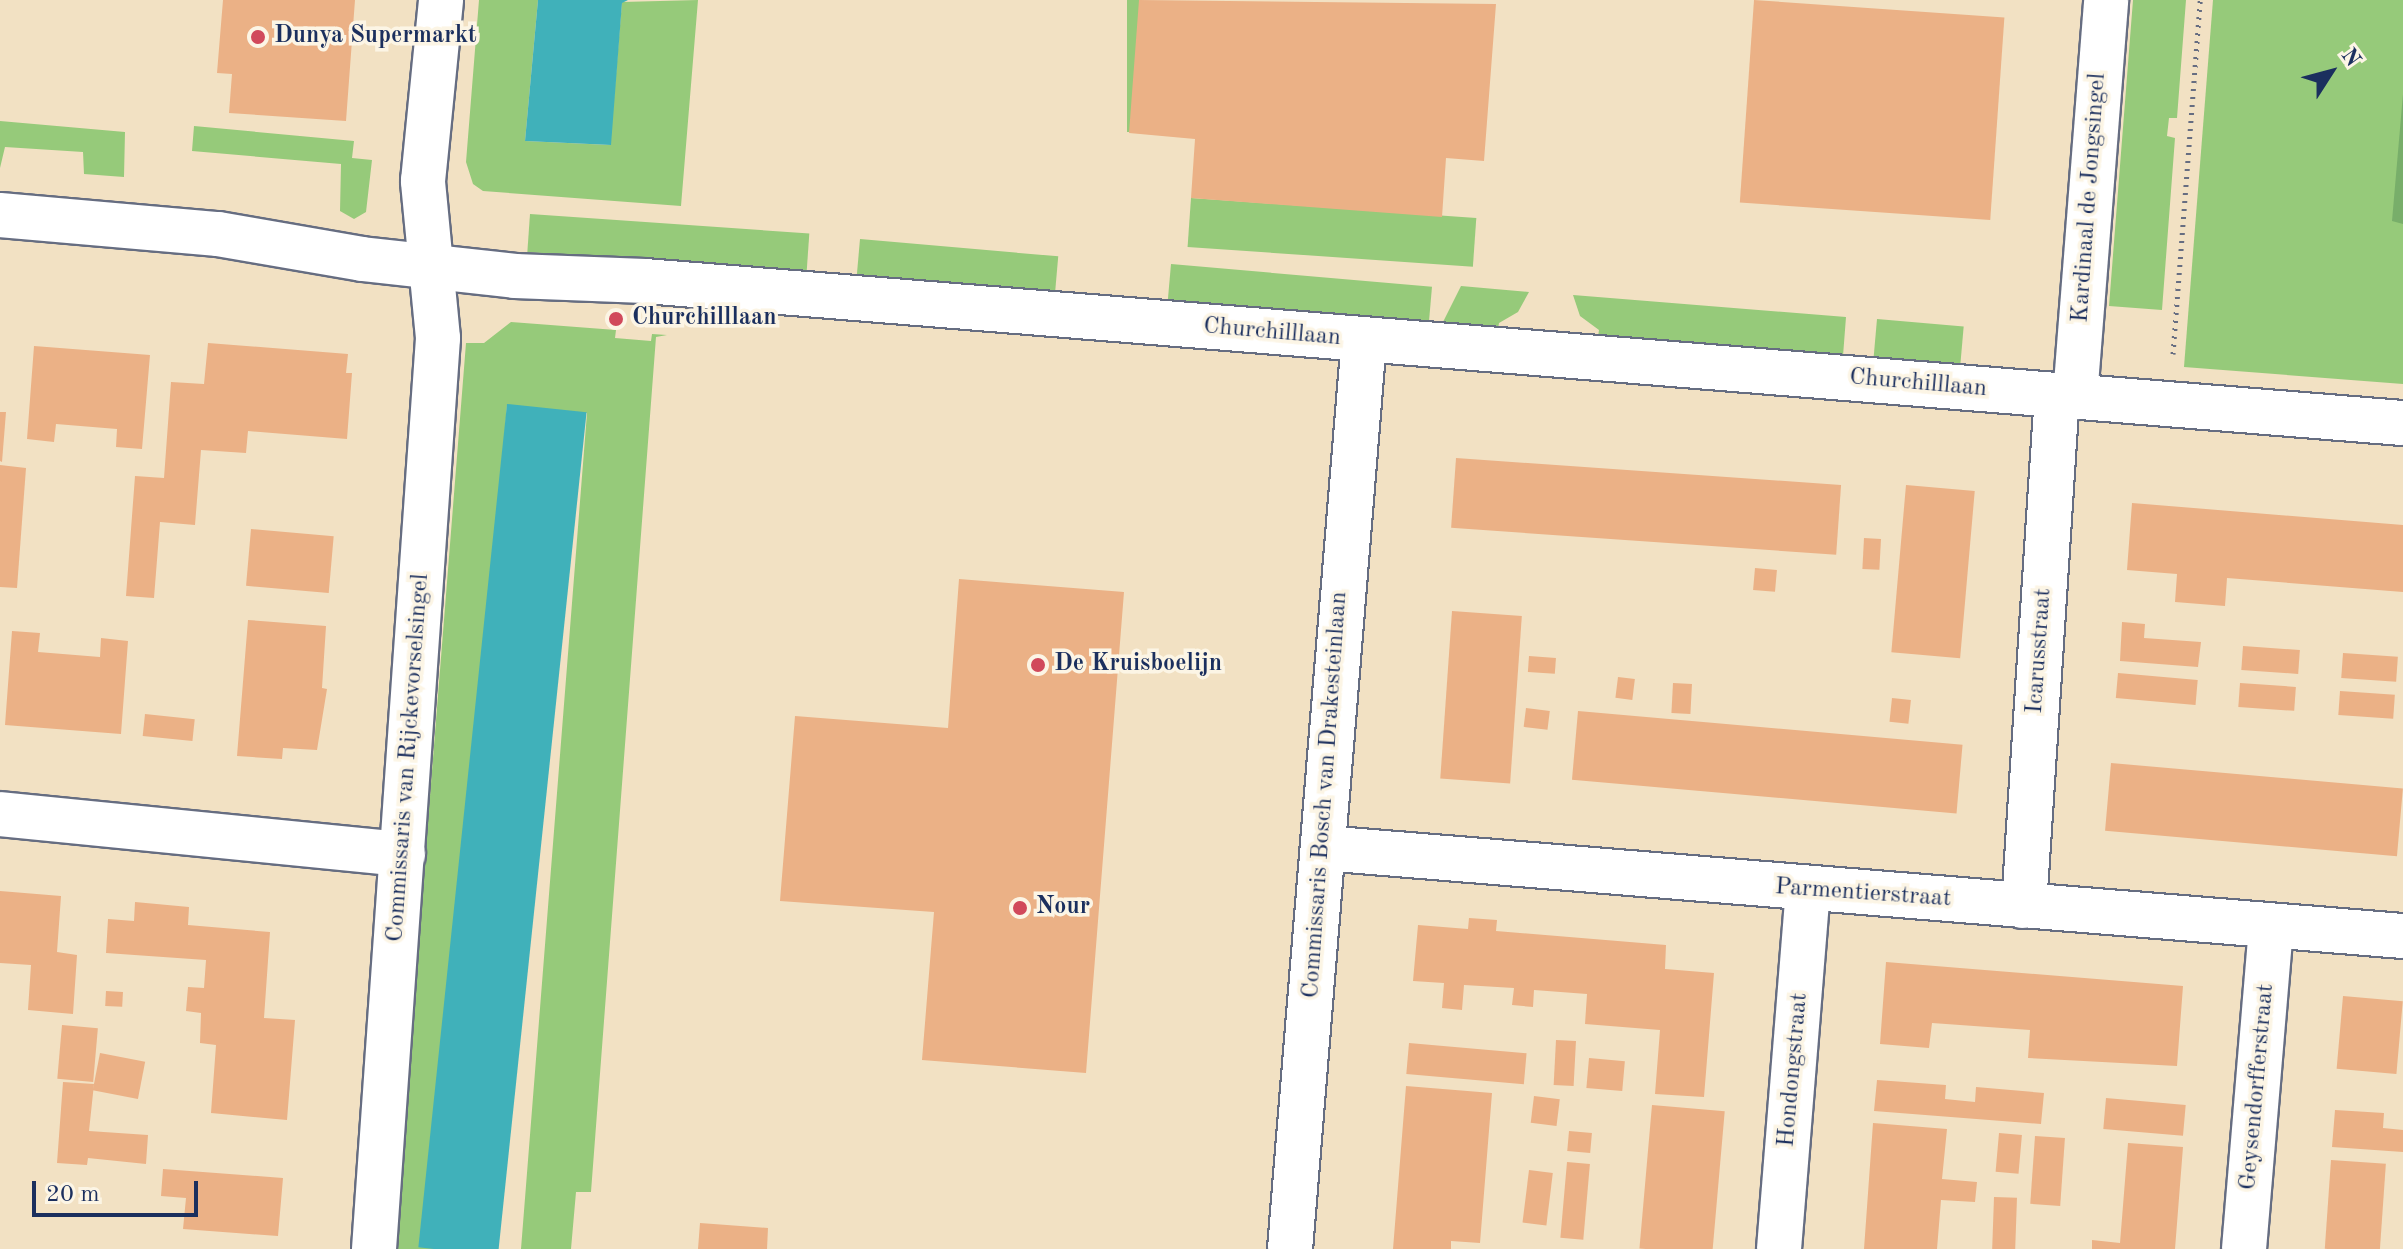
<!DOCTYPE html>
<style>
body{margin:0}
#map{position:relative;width:2403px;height:1249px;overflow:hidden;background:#f2e1c3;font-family:"Old Standard TT",serif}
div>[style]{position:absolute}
.green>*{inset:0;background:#96ca7a;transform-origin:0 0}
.forest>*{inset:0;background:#78ae6a}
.water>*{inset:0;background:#40b1ba;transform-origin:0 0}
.building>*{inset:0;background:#ebb186;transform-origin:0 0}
.path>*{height:5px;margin-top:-2.5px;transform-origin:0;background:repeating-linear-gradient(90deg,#666d81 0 2px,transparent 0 8px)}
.roads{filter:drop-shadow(2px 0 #666d81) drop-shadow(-2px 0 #666d81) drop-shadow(0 2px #666d81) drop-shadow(0 -2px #666d81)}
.minor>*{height:44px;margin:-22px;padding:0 22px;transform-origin:22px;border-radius:22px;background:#fff}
.dots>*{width:22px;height:22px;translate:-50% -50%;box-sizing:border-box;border:4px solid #fcf5e5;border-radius:50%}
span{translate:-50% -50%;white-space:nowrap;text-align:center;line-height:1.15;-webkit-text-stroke:7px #fcf5e5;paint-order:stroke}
.poi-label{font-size:24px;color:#1b2f5e;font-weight:700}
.left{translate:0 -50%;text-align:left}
.street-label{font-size:24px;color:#1b2f5e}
.north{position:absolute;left:2291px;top:32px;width:80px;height:80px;-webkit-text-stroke:6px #fcf5e5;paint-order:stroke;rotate:54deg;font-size:22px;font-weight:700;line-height:32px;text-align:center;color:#1b2f5e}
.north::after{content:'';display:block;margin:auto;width:28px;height:36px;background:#1b2f5e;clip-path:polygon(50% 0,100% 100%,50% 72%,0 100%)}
.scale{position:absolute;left:32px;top:1181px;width:166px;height:36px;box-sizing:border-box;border:4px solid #1b2f5e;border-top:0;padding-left:10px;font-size:24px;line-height:28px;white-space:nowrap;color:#1b2f5e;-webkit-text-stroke:6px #fcf5e5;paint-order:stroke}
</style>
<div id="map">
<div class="green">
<div style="clip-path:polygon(479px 0,538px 0,525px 141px,610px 145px,622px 2px,698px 0,681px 206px,483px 191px,473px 184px,466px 162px)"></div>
<div style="left:1127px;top:0;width:12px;height:132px"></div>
<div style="clip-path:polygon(2133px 0,2186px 0,2177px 118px,2169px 118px,2167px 136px,2175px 138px,2162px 310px,2109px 306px)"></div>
<div style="clip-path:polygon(2213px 0,2403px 0,2403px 384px,2184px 367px)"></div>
<div style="clip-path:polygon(0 121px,125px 132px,124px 177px,84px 174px,83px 152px,5px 147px,0 168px)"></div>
<div style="clip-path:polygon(194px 126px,354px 141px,352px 158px,372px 160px,366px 212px,354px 219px,340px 211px,341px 164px,192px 151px)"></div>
<div style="left:1191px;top:198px;width:286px;height:49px;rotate:4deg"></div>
<div style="left:530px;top:214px;width:280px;height:38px;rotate:4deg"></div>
<div style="left:860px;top:239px;width:199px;height:39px;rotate:5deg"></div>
<div style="left:1171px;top:264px;width:262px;height:39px;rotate:5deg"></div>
<div style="clip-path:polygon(1461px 286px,1529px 292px,1518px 312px,1499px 323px,1498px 329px,1442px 324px)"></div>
<div style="clip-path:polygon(1573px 295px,1846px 317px,1843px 356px,1598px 337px,1599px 330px,1580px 316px)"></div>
<div style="left:1877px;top:319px;width:87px;height:39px;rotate:5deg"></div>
<div style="clip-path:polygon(511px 322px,616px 330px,615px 338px,651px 341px,652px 334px,667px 335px,656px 337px,591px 1192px,576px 1192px,571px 1249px,521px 1249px,587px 413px,507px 405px,441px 1249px,394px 1249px,466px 343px,484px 343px)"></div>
</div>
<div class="forest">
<div style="clip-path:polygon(2403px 94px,2403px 224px,2392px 221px)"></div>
</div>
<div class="water">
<div style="clip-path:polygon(538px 0,628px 0,622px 3px,611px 145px,525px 141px)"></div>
<div style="left:507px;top:404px;width:80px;height:848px;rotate:6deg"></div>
</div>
<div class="building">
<div style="clip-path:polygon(223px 0,355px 0,346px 121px,229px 113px,232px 74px,217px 73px)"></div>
<div style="clip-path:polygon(1139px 0,1496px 4px,1484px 161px,1446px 158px,1442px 217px,1191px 198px,1195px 139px,1129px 133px)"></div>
<div style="left:1754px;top:0;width:251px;height:203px;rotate:4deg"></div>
<div style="clip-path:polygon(208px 343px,348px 354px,346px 373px,352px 373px,347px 439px,248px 431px,246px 453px,201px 450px,195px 525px,160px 522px,154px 598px,126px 596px,135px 476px,164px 478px,171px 382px,204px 384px)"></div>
<div style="clip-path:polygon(34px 346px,150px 355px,142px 449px,116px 447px,117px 429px,56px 424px,54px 442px,27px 439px)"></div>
<div style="clip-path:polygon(0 412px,6px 412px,2px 462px,0 461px)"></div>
<div style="left:1456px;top:458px;width:386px;height:70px;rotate:4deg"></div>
<div style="clip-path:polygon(0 465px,26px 468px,17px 588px,0 587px)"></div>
<div style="left:1906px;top:485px;width:69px;height:168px;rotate:5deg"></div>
<div style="clip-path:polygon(2132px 503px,2403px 525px,2403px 592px,2227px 578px,2225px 606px,2175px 602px,2177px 574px,2127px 570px)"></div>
<div style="left:251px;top:529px;width:83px;height:57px;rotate:5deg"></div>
<div style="left:1864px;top:538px;width:17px;height:31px;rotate:3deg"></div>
<div style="left:1755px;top:568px;width:22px;height:22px;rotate:5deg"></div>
<div style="clip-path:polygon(959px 579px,1124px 592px,1086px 1073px,922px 1060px,934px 912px,780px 901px,795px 716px,948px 728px)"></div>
<div style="left:1452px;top:611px;width:70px;height:168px;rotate:4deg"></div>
<div style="clip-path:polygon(248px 620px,326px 626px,322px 688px,327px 689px,317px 750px,283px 748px,282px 759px,237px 756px)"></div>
<div style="clip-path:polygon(2122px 622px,2145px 624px,2144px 638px,2201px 642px,2198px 667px,2120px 661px)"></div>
<div style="clip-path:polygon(12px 631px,40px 633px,38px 652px,100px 657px,101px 638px,128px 641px,121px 734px,5px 725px)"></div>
<div style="left:2243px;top:646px;width:57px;height:24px;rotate:4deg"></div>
<div style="left:2343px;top:653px;width:55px;height:25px;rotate:4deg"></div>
<div style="left:1529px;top:656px;width:27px;height:16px;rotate:4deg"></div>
<div style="left:2118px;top:673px;width:80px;height:25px;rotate:5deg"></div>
<div style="left:1618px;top:677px;width:17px;height:21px;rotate:7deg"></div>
<div style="left:1673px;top:683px;width:19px;height:30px;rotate:3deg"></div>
<div style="left:2240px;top:683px;width:56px;height:24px;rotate:4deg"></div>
<div style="left:2340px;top:691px;width:55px;height:24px;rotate:4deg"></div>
<div style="left:1892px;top:698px;width:19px;height:24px;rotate:6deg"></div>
<div style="left:1526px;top:708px;width:24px;height:19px;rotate:7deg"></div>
<div style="left:1578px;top:711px;width:386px;height:69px;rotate:5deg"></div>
<div style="left:145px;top:714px;width:50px;height:22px;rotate:6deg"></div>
<div style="left:2111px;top:763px;width:293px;height:68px;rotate:5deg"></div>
<div style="clip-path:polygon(0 891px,61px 896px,57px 952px,77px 955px,73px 1014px,28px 1010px,31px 965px,0 963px)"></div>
<div style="clip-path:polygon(135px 902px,189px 907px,188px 925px,270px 932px,264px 1018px,295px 1020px,287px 1120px,211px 1113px,216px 1045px,200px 1043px,201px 1013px,186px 1011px,188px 987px,204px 988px,206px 960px,106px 953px,108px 919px,134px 921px)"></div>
<div style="clip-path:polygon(1469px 918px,1497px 920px,1496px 931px,1666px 945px,1665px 969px,1714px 973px,1704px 1097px,1655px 1094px,1660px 1030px,1585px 1024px,1587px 994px,1534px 990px,1533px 1007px,1512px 1005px,1514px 988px,1464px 985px,1462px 1010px,1442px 1008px,1444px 983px,1413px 981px,1418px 925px,1468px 929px)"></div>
<div style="clip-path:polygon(1886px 962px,2183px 986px,2177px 1066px,2028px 1058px,2030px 1030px,1932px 1023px,1929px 1048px,1880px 1044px)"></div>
<div style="left:106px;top:991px;width:17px;height:15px;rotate:3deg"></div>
<div style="left:2343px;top:996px;width:60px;height:73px;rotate:5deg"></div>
<div style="left:62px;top:1025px;width:36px;height:54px;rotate:5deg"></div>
<div style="left:1556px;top:1040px;width:20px;height:45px;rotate:3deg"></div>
<div style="left:1409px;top:1043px;width:118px;height:31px;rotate:5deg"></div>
<div style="left:100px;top:1053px;width:46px;height:38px;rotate:11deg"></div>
<div style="left:1589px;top:1058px;width:36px;height:30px;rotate:5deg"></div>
<div style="clip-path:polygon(1877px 1080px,1946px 1085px,1945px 1099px,1975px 1102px,1976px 1087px,2044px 1093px,2041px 1124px,1874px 1111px)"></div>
<div style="clip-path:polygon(63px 1082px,94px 1084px,89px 1131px,148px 1135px,146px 1164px,88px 1158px,87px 1165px,57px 1163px)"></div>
<div style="clip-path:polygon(1406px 1086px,1492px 1093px,1480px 1243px,1451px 1241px,1451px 1249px,1393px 1249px)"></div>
<div style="left:1534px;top:1096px;width:26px;height:27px;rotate:7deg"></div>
<div style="left:2106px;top:1098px;width:80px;height:31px;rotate:5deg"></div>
<div style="left:1652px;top:1105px;width:73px;height:144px;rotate:5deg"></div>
<div style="clip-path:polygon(2335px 1110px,2384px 1113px,2383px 1128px,2403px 1130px,2403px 1152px,2332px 1147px)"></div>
<div style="clip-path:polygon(1873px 1123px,1947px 1129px,1942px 1179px,1977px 1182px,1975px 1202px,1941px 1200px,1937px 1249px,1864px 1249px)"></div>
<div style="left:1569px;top:1131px;width:23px;height:20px;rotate:5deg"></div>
<div style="left:1999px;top:1133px;width:23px;height:39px;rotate:5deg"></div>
<div style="left:2035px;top:1136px;width:30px;height:68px;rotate:4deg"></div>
<div style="clip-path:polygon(2128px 1143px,2183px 1147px,2175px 1249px,2092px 1249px,2092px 1240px,2120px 1243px)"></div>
<div style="left:2331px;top:1160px;width:55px;height:89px;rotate:4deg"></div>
<div style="left:1567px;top:1162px;width:23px;height:76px;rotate:5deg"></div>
<div style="clip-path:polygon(163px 1169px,283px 1178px,278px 1236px,183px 1229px,186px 1198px,161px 1196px)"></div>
<div style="left:1529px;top:1170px;width:24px;height:53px;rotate:7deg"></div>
<div style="left:1994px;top:1197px;width:23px;height:52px;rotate:2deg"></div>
<div style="clip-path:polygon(700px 1223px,768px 1228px,767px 1249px,698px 1249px)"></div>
</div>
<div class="path">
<div style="left:2173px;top:354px;width:355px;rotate:-85.6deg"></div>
</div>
<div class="roads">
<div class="minor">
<div style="left:0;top:215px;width:219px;rotate:5deg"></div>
<div style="left:218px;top:234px;width:146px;rotate:9.8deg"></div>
<div style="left:362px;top:259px;width:154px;rotate:6.3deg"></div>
<div style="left:515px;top:276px;width:130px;rotate:2.2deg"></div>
<div style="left:645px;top:281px;width:1764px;rotate:4.62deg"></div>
<div style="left:2075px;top:397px;width:398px;rotate:-85.5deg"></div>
<div style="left:0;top:814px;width:405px;rotate:5.7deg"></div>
<div style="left:1323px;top:848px;width:1084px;rotate:4.66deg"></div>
<div style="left:2024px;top:906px;width:512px;rotate:-86.31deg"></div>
<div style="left:374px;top:1249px;width:913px;rotate:-85.98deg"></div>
<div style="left:438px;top:338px;width:158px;rotate:-95.5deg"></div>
<div style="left:423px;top:181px;width:182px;rotate:-84.3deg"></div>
<div style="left:1290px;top:1249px;width:912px;rotate:-85.35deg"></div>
<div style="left:1779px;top:1249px;width:360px;rotate:-85.4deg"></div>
<div style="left:2244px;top:1249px;width:324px;rotate:-85.2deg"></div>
</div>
</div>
<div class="dots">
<div style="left:258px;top:37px;background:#d1495b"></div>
<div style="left:616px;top:319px;background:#d1495b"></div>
<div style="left:1038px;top:665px;background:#d1495b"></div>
<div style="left:1020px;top:908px;background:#d1495b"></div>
</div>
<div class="poi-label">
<span class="left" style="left:274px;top:37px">Dunya Supermarkt</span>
<span class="left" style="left:632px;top:319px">Churchilllaan</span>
<span class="left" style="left:1054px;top:665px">De Kruisboelijn</span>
<span class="left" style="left:1036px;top:908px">Nour</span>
</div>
<div class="street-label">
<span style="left:2090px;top:198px;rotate:-86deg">Kardinaal de Jongsingel</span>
<span style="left:1272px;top:333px;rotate:5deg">Churchilllaan</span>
<span style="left:1918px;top:384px;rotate:5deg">Churchilllaan</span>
<span style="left:2040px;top:651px;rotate:-86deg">Icarusstraat</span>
<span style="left:409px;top:758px;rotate:-86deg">Commissaris van Rijckevorselsingel</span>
<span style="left:1326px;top:795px;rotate:-86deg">Commissaris Bosch van Drakesteinlaan</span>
<span style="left:1863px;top:894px;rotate:4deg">Parmentierstraat</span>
<span style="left:1794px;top:1070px;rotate:-85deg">Hondongstraat</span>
<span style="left:2258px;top:1087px;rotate:-85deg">Geysendorfferstraat</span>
</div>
<div class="north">N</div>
<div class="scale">20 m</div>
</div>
